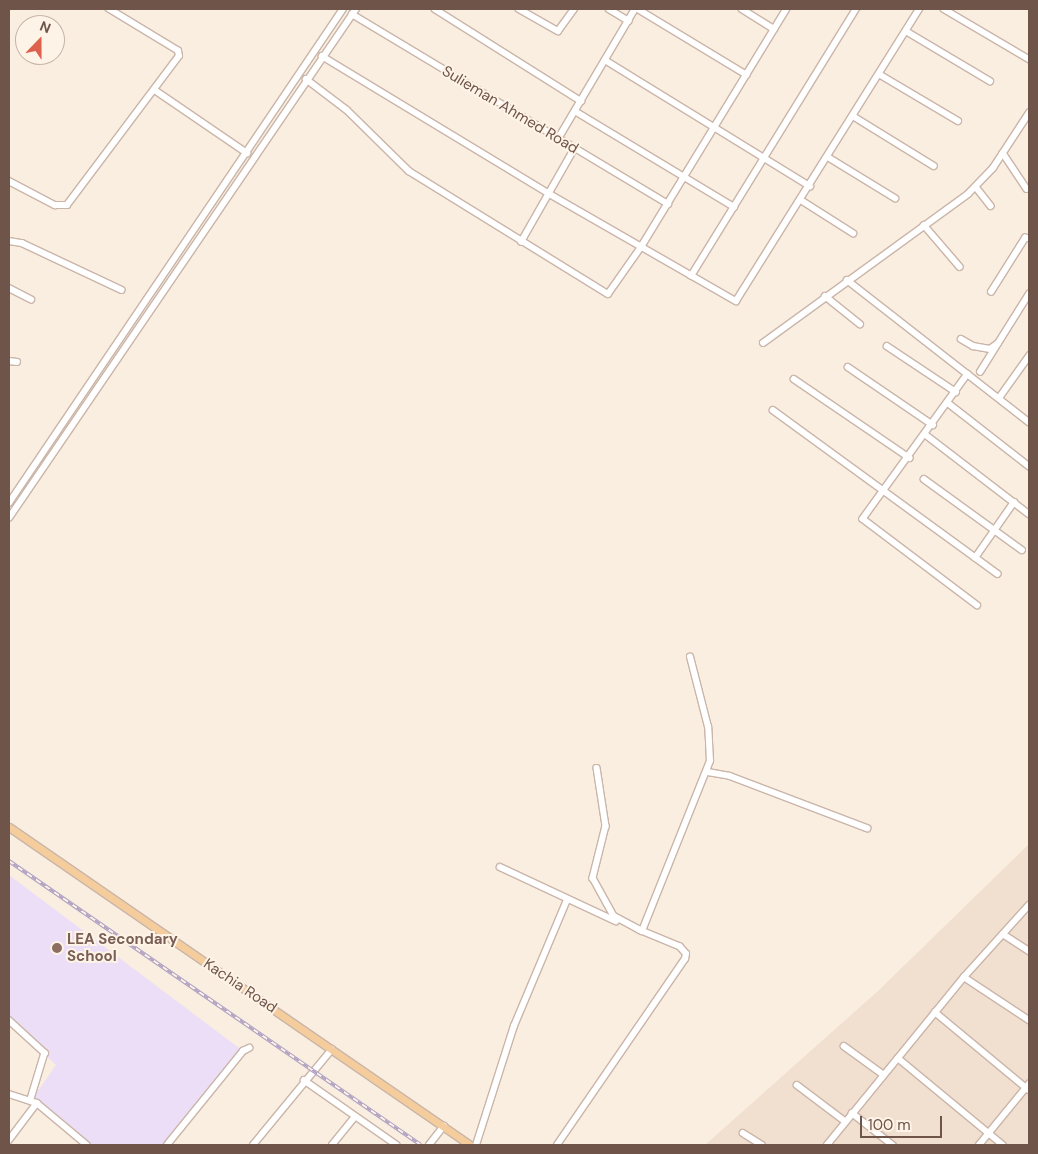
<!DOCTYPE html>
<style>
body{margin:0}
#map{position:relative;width:1038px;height:1154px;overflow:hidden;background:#faeee1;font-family:"DM Sans",sans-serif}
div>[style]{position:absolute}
.residential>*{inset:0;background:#f1dfd0}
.education>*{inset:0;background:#ebdef6}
.roads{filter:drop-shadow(1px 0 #cab5a9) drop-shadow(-1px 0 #cab5a9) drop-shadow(0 1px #cab5a9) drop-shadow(0 -1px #cab5a9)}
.minor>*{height:5.5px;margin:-2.75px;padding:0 2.75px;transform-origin:2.75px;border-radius:2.75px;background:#fff}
.major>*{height:7px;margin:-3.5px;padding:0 3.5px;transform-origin:3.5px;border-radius:3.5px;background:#f5cd9d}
.rail>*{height:4px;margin-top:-2px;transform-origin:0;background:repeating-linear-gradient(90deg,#fef3e7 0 5.5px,#b0a1c2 0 11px);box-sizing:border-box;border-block:1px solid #b0a1c2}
.dots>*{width:14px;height:14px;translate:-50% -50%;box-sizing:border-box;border:2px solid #fef3e7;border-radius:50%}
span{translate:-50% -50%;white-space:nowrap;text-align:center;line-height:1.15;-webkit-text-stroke:4px #fef3e7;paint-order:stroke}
.street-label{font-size:15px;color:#6f544a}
.education-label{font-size:15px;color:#785e54;font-weight:700}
.left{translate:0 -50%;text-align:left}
.frame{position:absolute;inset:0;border:10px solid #6f544a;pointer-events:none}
.north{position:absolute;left:15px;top:15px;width:50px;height:50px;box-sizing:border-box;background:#fef3e7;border:1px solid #c5b3a8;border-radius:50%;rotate:22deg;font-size:14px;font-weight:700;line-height:20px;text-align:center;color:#6f544a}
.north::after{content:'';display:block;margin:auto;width:18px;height:22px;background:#dd624d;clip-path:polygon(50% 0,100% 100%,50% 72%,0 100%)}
.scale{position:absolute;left:860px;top:1116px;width:82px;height:22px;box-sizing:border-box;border:2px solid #6f544a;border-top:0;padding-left:6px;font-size:15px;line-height:18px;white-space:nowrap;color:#6f544a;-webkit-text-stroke:4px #fef3e7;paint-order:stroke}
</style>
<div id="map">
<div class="residential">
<div style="clip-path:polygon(1029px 844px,1029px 1145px,705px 1145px,878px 991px)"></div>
</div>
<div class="education">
<div style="clip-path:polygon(9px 875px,243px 1051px,167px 1145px,87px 1145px,33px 1098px,56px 1065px,9px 1021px)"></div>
</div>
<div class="roads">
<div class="minor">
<div style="left:435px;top:9px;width:173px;rotate:32.2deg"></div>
<div style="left:519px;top:9px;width:45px;rotate:29.4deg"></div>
<div style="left:558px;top:31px;width:27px;rotate:-54deg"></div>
<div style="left:609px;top:9px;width:23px;rotate:31deg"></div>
<div style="left:638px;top:9px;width:127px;rotate:31.2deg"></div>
<div style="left:742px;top:9px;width:38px;rotate:32deg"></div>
<div style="left:944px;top:9px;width:99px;rotate:30.5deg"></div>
<div style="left:352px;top:14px;width:369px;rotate:31deg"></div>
<div style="left:906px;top:31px;width:98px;rotate:30.8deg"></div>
<div style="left:322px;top:56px;width:264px;rotate:31.2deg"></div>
<div style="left:548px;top:193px;width:217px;rotate:29.9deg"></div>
<div style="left:736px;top:301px;width:345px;rotate:-57.9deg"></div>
<div style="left:605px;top:60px;width:241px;rotate:31.6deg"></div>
<div style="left:879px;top:74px;width:92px;rotate:30.7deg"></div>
<div style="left:306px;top:79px;width:51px;rotate:37.1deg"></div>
<div style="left:347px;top:110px;width:87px;rotate:44.5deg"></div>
<div style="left:409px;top:171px;width:234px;rotate:31.7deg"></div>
<div style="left:608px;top:294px;width:57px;rotate:-54.9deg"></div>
<div style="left:641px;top:247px;width:279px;rotate:-58.6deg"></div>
<div style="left:155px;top:90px;width:112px;rotate:34.4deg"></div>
<div style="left:575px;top:111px;width:186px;rotate:31.1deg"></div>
<div style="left:853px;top:116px;width:95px;rotate:31.7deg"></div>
<div style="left:558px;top:139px;width:151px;rotate:-59.4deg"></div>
<div style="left:1003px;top:153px;width:43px;rotate:56.3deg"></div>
<div style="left:828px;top:157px;width:79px;rotate:31.5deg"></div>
<div style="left:9px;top:181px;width:52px;rotate:27.6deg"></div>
<div style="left:55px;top:205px;width:12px"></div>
<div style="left:67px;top:205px;width:186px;rotate:-53.1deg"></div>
<div style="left:179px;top:56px;width:5px;rotate:-101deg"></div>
<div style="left:178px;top:51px;width:81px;rotate:-148.7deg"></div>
<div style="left:976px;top:187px;width:24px;rotate:52deg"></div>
<div style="left:801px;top:200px;width:62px;rotate:32.4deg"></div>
<div style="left:924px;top:225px;width:55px;rotate:49.4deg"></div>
<div style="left:9px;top:241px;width:13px;rotate:9deg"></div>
<div style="left:22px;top:243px;width:110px;rotate:25.2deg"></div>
<div style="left:521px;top:242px;width:107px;rotate:-60.3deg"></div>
<div style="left:691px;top:276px;width:314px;rotate:-58.3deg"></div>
<div style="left:847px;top:280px;width:231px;rotate:38deg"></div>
<div style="left:9px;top:288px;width:25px;rotate:27deg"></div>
<div style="left:991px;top:292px;width:64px;rotate:-57.8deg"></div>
<div style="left:1025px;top:238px;width:4px"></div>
<div style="left:825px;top:296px;width:45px;rotate:38.7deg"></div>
<div style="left:961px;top:339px;width:14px;rotate:30deg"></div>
<div style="left:973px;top:346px;width:17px;rotate:10deg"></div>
<div style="left:990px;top:349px;width:9px;rotate:-36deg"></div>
<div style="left:763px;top:343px;width:253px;rotate:-36deg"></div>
<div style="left:968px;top:194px;width:36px;rotate:-46deg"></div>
<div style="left:993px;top:168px;width:66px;rotate:-56.8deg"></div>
<div style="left:887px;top:346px;width:83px;rotate:33.7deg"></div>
<div style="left:9px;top:361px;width:8px;rotate:7deg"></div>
<div style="left:848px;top:367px;width:103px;rotate:34.3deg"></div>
<div style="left:980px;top:372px;width:92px;rotate:-57.9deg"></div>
<div style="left:968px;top:374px;width:179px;rotate:125.9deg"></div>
<div style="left:863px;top:519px;width:143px;rotate:37deg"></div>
<div style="left:794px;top:379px;width:140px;rotate:34.3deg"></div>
<div style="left:999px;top:398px;width:52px;rotate:-54.5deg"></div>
<div style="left:948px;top:403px;width:103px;rotate:37.9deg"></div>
<div style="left:773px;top:410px;width:278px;rotate:36.1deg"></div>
<div style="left:926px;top:435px;width:130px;rotate:37.5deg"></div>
<div style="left:924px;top:479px;width:121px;rotate:35.9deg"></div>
<div style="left:9px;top:503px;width:596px;rotate:-55.94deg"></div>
<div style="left:9px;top:518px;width:616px;rotate:-55.72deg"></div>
<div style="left:975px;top:558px;width:68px;rotate:-55.1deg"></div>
<div style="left:597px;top:768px;width:59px;rotate:81.2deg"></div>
<div style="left:606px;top:826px;width:54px;rotate:104deg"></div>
<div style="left:593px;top:878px;width:43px;rotate:61.1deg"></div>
<div style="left:614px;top:916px;width:32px;rotate:28deg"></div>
<div style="left:642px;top:931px;width:183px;rotate:-68.2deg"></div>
<div style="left:710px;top:761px;width:34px;rotate:-93deg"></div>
<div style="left:708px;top:727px;width:72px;rotate:-104.4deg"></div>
<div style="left:708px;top:772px;width:22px;rotate:10deg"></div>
<div style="left:730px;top:776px;width:147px;rotate:20.8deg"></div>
<div style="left:500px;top:867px;width:128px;rotate:25deg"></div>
<div style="left:1003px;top:934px;width:31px;rotate:33deg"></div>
<div style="left:964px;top:977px;width:78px;rotate:33.5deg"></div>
<div style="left:935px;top:1012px;width:122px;rotate:39.7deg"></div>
<div style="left:9px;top:1020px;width:49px;rotate:42.5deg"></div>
<div style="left:45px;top:1053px;width:48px;rotate:106.9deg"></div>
<div style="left:844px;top:1046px;width:49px;rotate:35.9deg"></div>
<div style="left:898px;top:1058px;width:136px;rotate:39.6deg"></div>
<div style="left:304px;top:1080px;width:113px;rotate:35deg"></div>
<div style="left:797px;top:1085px;width:60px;rotate:36.9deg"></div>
<div style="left:9px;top:1094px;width:29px;rotate:18deg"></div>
<div style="left:37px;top:1103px;width:65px;rotate:40deg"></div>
<div style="left:852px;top:1113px;width:52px;rotate:38deg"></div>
<div style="left:743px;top:1133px;width:22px;rotate:32deg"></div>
<div style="left:9px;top:1140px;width:46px;rotate:-52.9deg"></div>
<div style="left:167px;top:1145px;width:121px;rotate:-51deg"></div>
<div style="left:243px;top:1051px;width:7px;rotate:-27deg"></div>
<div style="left:253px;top:1145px;width:124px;rotate:-50.5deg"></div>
<div style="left:332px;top:1145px;width:36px;rotate:-51deg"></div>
<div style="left:429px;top:1145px;width:24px;rotate:-52deg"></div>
<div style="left:476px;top:1145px;width:125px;rotate:-72.3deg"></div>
<div style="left:514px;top:1026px;width:137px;rotate:-67.2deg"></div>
<div style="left:557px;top:1145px;width:226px;rotate:-55.5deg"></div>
<div style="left:685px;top:959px;width:5px;rotate:-79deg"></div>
<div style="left:686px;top:954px;width:9px;rotate:-131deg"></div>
<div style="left:680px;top:947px;width:44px;rotate:-157.5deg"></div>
<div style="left:827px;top:1145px;width:217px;rotate:-50.8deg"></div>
<div style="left:964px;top:977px;width:97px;rotate:-47.9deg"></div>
<div style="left:979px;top:1145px;width:79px;rotate:-50.7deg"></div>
</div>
<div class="major">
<div style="left:9px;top:827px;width:560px;rotate:34.6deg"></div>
</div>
</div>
<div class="rail">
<div style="left:9px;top:861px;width:500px;rotate:34.58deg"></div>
</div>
<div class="dots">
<div style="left:57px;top:948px;background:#8d6e63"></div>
</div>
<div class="street-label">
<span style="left:510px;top:110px;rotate:31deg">Sulieman Ahmed Road</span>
<span style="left:240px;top:986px;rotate:34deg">Kachia Road</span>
</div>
<div class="education-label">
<span class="left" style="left:67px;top:948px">LEA Secondary<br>School</span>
</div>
<div class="frame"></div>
<div class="north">N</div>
<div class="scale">100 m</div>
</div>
